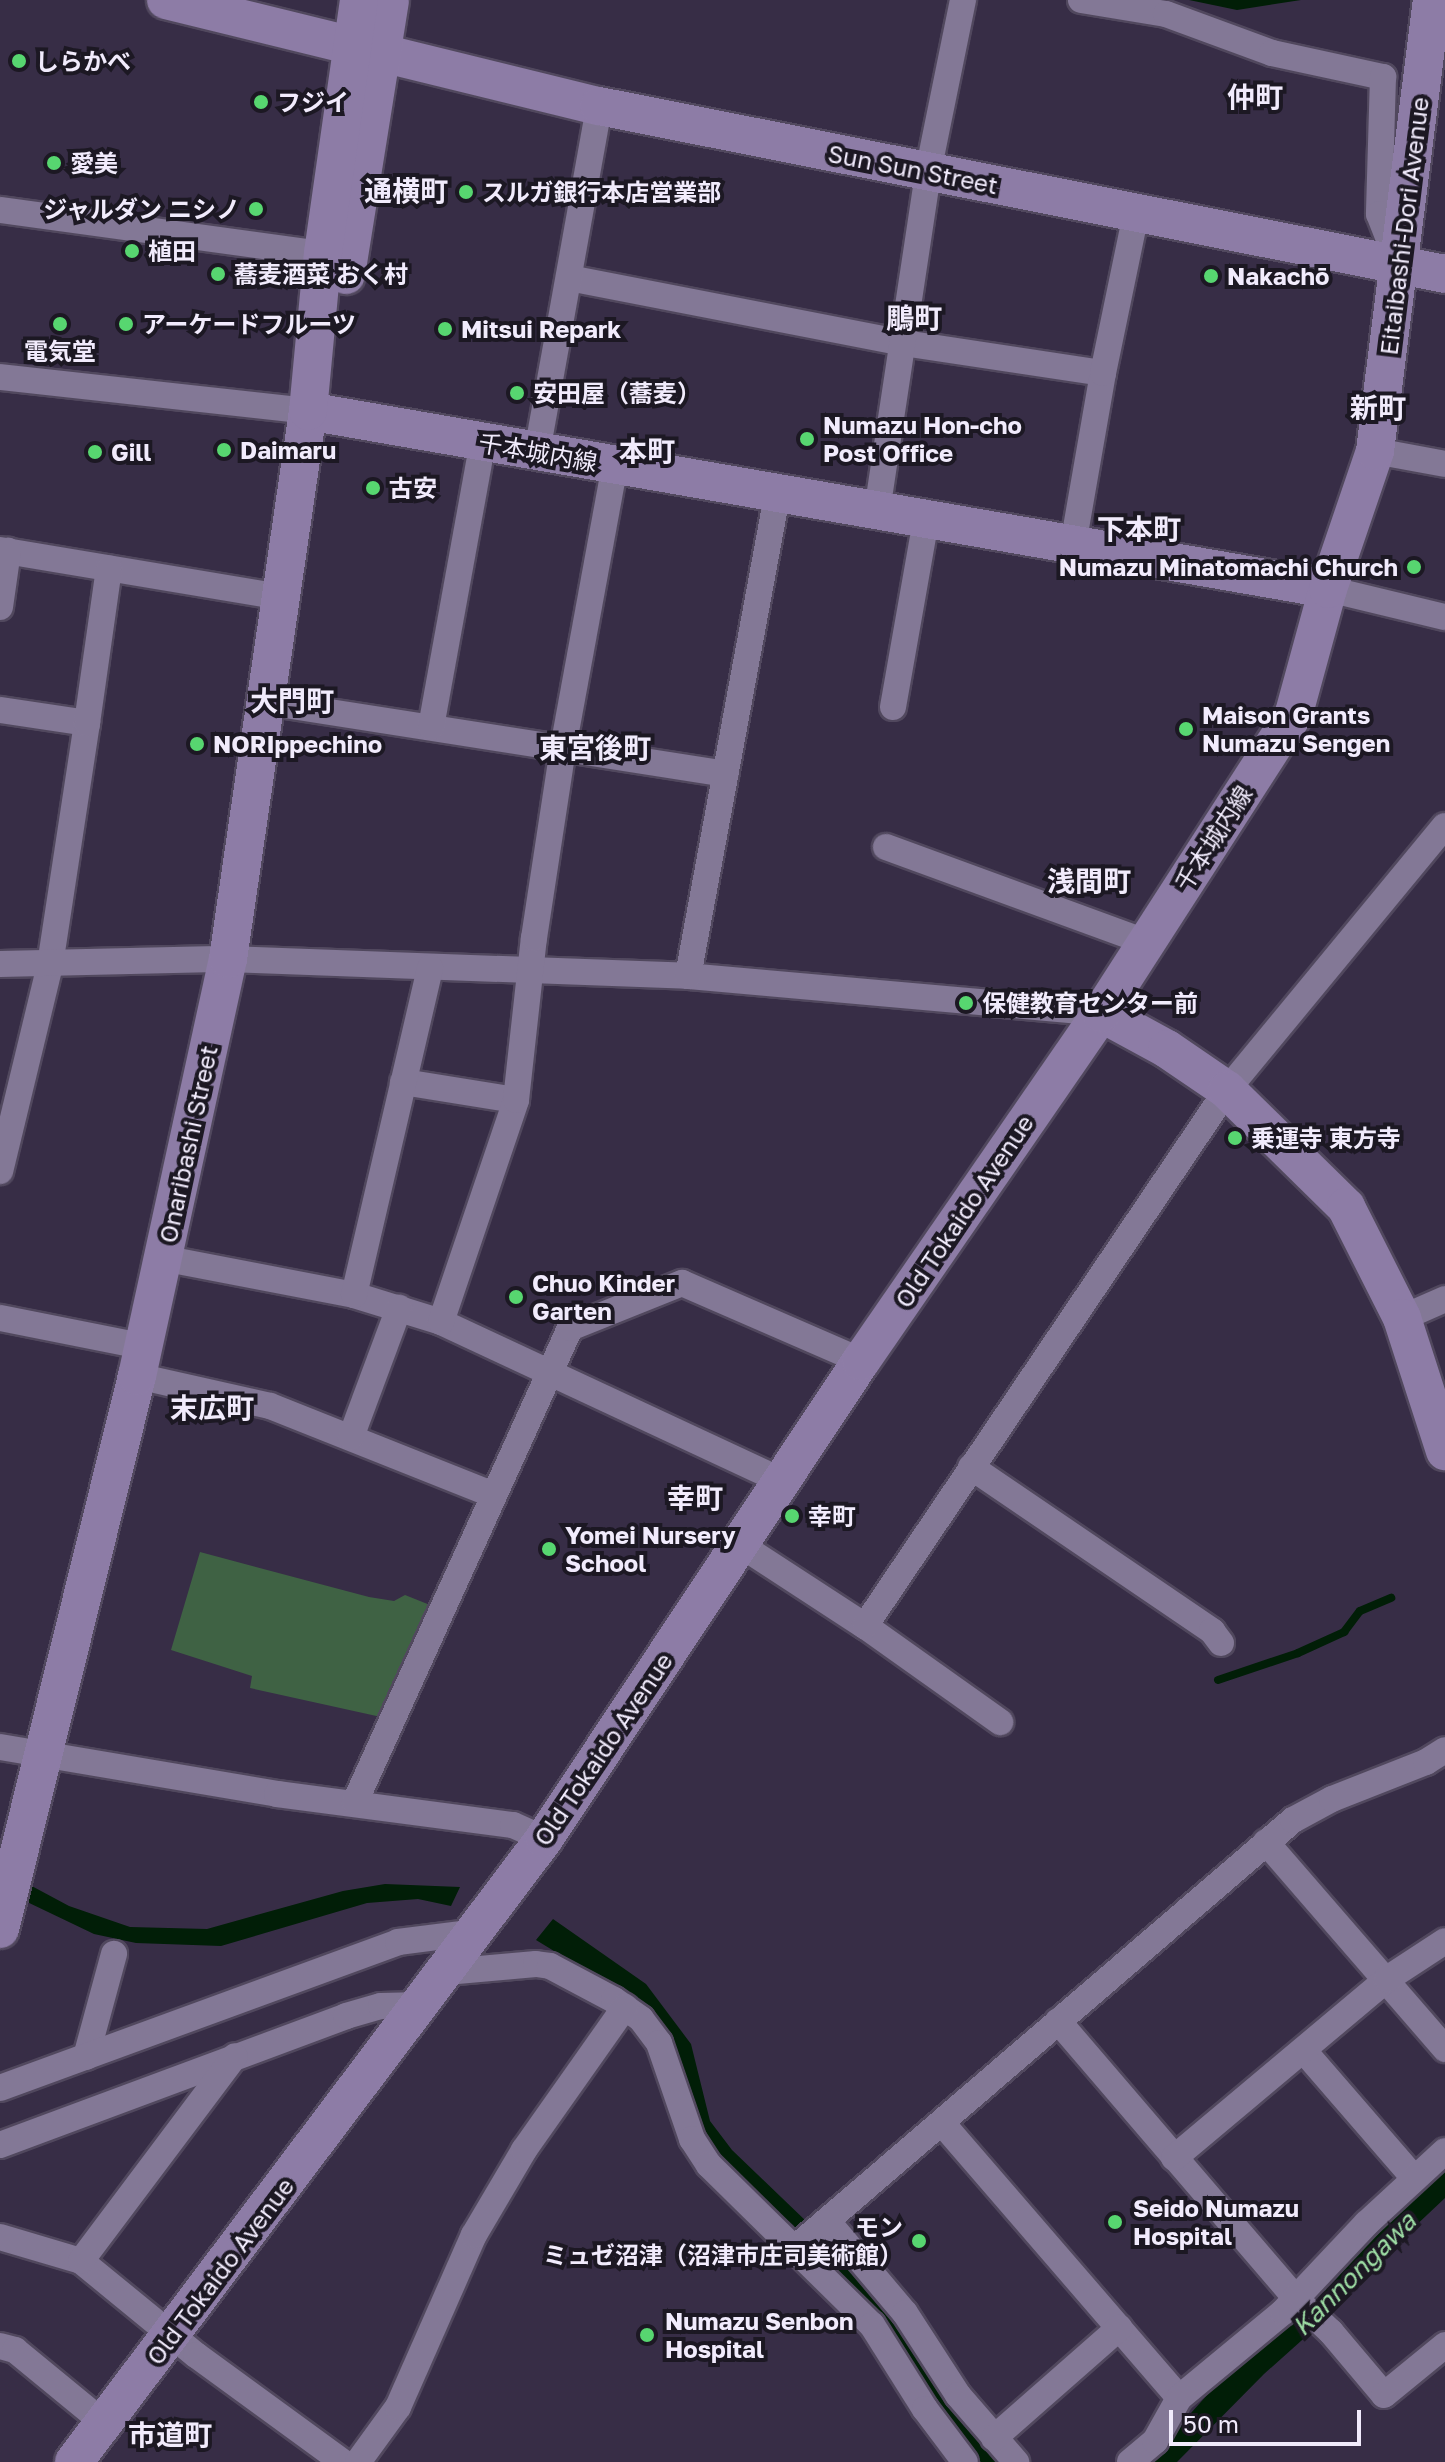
<!DOCTYPE html>
<meta charset="utf-8">
<style>
body{margin:0}
#map{position:relative;width:1445px;height:2462px;overflow:hidden;background:#372d46;font-family:"Golos Text","Noto Sans JP",sans-serif}
div>[style]{position:absolute}
.green>*{inset:0;background:#3f6244}
.water>*{inset:0;background:#011e07}
.stream>*{height:8px;margin:-4px;padding:0 4px;transform-origin:4px;border-radius:4px;background:#011e07}
.roads{filter:drop-shadow(2px 0 #51485e) drop-shadow(-2px 0 #51485e) drop-shadow(0 2px #51485e) drop-shadow(0 -2px #51485e)}
.street>*{height:26px;margin:-13px;padding:0 13px;transform-origin:13px;border-radius:13px;background:#837896}
.secondary>*{height:38px;margin:-19px;padding:0 19px;transform-origin:19px;border-radius:19px;background:#8d7ca6}
.dots>*{width:22px;height:22px;translate:-50% -50%;box-sizing:border-box;border:4px solid #1c1823;border-radius:50%}
span{translate:-50% -50%;white-space:nowrap;text-align:center;line-height:1.15;-webkit-text-stroke:8px #1c1823;paint-order:stroke}
.poi-label{font-size:24px;color:#f1ebfc;font-weight:700}
.left{translate:0 -50%;text-align:left}
.right{translate:-100% -50%;text-align:right}
.street-label{font-size:24px;color:#f1ebfc}
.water-label{font-size:26px;color:#9ddda4;font-style:italic}
.quarter-label{font-size:28px;color:#f1ebfc;font-weight:700}
.scale{position:absolute;left:1169px;top:2410px;width:192px;height:36px;box-sizing:border-box;border:4px solid #f1ebfc;border-top:0;padding-left:10px;font-size:24px;line-height:28px;white-space:nowrap;color:#f1ebfc;-webkit-text-stroke:6px #1c1823;paint-order:stroke}
</style>
<div id="map">
<div class="green">
<div style="clip-path:polygon(200px 1552px,369px 1597px,394px 1601px,405px 1595px,430px 1605px,381px 1717px,250px 1688px,252px 1676px,171px 1650px)"></div>
</div>
<div class="water">
<div style="clip-path:polygon(1189px 0,1301px 0,1237px 10px)"></div>
<div style="clip-path:polygon(0 1869px,69px 1906px,130px 1927px,207px 1929px,343px 1891px,385px 1884px,460px 1887px,451px 1906px,418px 1899px,367px 1903px,221px 1946px,136px 1943px,94px 1934px,0 1889px)"></div>
<div style="clip-path:polygon(553px 1919px,646px 1984px,691px 2044px,710px 2121px,732px 2150px,834px 2248px,883px 2305px,1004px 2462px,981px 2462px,941px 2417px,793px 2225px,735px 2175px,707px 2140px,681px 2073px,644px 2006px,536px 1940px)"></div>
<div style="clip-path:polygon(1445px 2168px,1445px 2198px,1357px 2281px,1311px 2332px,1264px 2374px,1177px 2462px,1147px 2462px,1235px 2364px,1281px 2333px,1331px 2285px,1375px 2233px)"></div>
</div>
<div class="stream">
<div style="left:1218px;top:1680px;width:84px;rotate:-18.6deg"></div>
<div style="left:1298px;top:1653px;width:51px;rotate:-24.5deg"></div>
<div style="left:1344px;top:1632px;width:26px;rotate:-53deg"></div>
<div style="left:1360px;top:1611px;width:34px;rotate:-23deg"></div>
</div>
<div class="roads">
<div class="street">
<div style="left:1081px;top:0;width:86px;rotate:9.4deg"></div>
<div style="left:1166px;top:14px;width:113px;rotate:20.2deg"></div>
<div style="left:1272px;top:53px;width:114px;rotate:12.2deg"></div>
<div style="left:1383px;top:77px;width:137px;rotate:91.7deg"></div>
<div style="left:1379px;top:214px;width:49px;rotate:68.6deg"></div>
<div style="left:0;top:210px;width:340px;rotate:7.8deg"></div>
<div style="left:569px;top:278px;width:341px;rotate:11deg"></div>
<div style="left:904px;top:343px;width:201px;rotate:8.6deg"></div>
<div style="left:0;top:377px;width:310px;rotate:6.3deg"></div>
<div style="left:1375px;top:451px;width:71px;rotate:10.5deg"></div>
<div style="left:537px;top:452px;width:352px;rotate:-79.8deg"></div>
<div style="left:877px;top:511px;width:343px;rotate:-81.4deg"></div>
<div style="left:928px;top:172px;width:176px;rotate:-78.5deg"></div>
<div style="left:1073px;top:545px;width:175px;rotate:-80.1deg"></div>
<div style="left:1103px;top:373px;width:162px;rotate:-78.3deg"></div>
<div style="left:0;top:550px;width:285px;rotate:9.5deg"></div>
<div style="left:1328px;top:589px;width:120px;rotate:13.5deg"></div>
<div style="left:0;top:607px;width:57px;rotate:-81.9deg"></div>
<div style="left:266px;top:702px;width:465px;rotate:8.9deg"></div>
<div style="left:893px;top:707px;width:190px;rotate:-80deg"></div>
<div style="left:0;top:710px;width:88px;rotate:8.5deg"></div>
<div style="left:87px;top:723px;width:245px;rotate:98.7deg"></div>
<div style="left:50px;top:965px;width:212px;rotate:103.6deg"></div>
<div style="left:87px;top:723px;width:156px;rotate:-81.9deg"></div>
<div style="left:431px;top:727px;width:290px;rotate:-79.7deg"></div>
<div style="left:886px;top:847px;width:277px;rotate:20.1deg"></div>
<div style="left:0;top:964px;width:228px;rotate:-1.3deg"></div>
<div style="left:228px;top:959px;width:460px;rotate:2.1deg"></div>
<div style="left:688px;top:976px;width:415px;rotate:5.1deg"></div>
<div style="left:688px;top:976px;width:489px;rotate:-79.5deg"></div>
<div style="left:403px;top:1082px;width:114px;rotate:9.1deg"></div>
<div style="left:162px;top:1258px;width:196px;rotate:10.9deg"></div>
<div style="left:354px;top:1295px;width:91px;rotate:17.2deg"></div>
<div style="left:441px;top:1322px;width:376px;rotate:25deg"></div>
<div style="left:354px;top:1295px;width:336px;rotate:-76.9deg"></div>
<div style="left:0;top:1318px;width:145px;rotate:11.2deg"></div>
<div style="left:1402px;top:1318px;width:47px;rotate:-23.8deg"></div>
<div style="left:441px;top:1322px;width:234px;rotate:-71.3deg"></div>
<div style="left:516px;top:1100px;width:163px;rotate:-83.7deg"></div>
<div style="left:534px;top:938px;width:192px;rotate:-81.3deg"></div>
<div style="left:563px;top:748px;width:287px;rotate:-79.6deg"></div>
<div style="left:137px;top:1376px;width:136px;rotate:12.7deg"></div>
<div style="left:270px;top:1406px;width:241px;rotate:21.7deg"></div>
<div style="left:351px;top:1437px;width:138px;rotate:-69.6deg"></div>
<div style="left:971px;top:1467px;width:292px;rotate:34.2deg"></div>
<div style="left:1212px;top:1631px;width:15px;rotate:53deg"></div>
<div style="left:739px;top:1544px;width:150px;rotate:33.1deg"></div>
<div style="left:865px;top:1626px;width:166px;rotate:35.4deg"></div>
<div style="left:865px;top:1626px;width:647px;rotate:-55.97deg"></div>
<div style="left:1227px;top:1090px;width:342px;rotate:-50.5deg"></div>
<div style="left:0;top:1747px;width:281px;rotate:9.6deg"></div>
<div style="left:277px;top:1794px;width:238px;rotate:7.5deg"></div>
<div style="left:513px;top:1825px;width:34px;rotate:24deg"></div>
<div style="left:355px;top:1802px;width:520px;rotate:-65.6deg"></div>
<div style="left:570px;top:1328px;width:121px;rotate:-21.9deg"></div>
<div style="left:682px;top:1283px;width:195px;rotate:23.5deg"></div>
<div style="left:1266px;top:1842px;width:274px;rotate:49.1deg"></div>
<div style="left:446px;top:1972px;width:90px;rotate:-5.1deg"></div>
<div style="left:536px;top:1964px;width:14px;rotate:8deg"></div>
<div style="left:550px;top:1966px;width:72px;rotate:28deg"></div>
<div style="left:614px;top:2000px;width:33px;rotate:35deg"></div>
<div style="left:641px;top:2019px;width:30px;rotate:53deg"></div>
<div style="left:659px;top:2043px;width:102px;rotate:71deg"></div>
<div style="left:692px;top:2139px;width:31px;rotate:57deg"></div>
<div style="left:709px;top:2165px;width:228px;rotate:44.5deg"></div>
<div style="left:872px;top:2325px;width:99px;rotate:57.8deg"></div>
<div style="left:925px;top:2409px;width:66px;rotate:53deg"></div>
<div style="left:1058px;top:2021px;width:365px;rotate:49.4deg"></div>
<div style="left:1295px;top:2298px;width:50px;rotate:43.4deg"></div>
<div style="left:1331px;top:2332px;width:82px;rotate:49.9deg"></div>
<div style="left:1384px;top:2395px;width:79px;rotate:-39.3deg"></div>
<div style="left:1304px;top:2051px;width:168px;rotate:49.1deg"></div>
<div style="left:86px;top:2057px;width:107px;rotate:-74.8deg"></div>
<div style="left:0;top:2088px;width:424px;rotate:-20.1deg"></div>
<div style="left:398px;top:1942px;width:80px;rotate:-7.2deg"></div>
<div style="left:942px;top:2123px;width:363px;rotate:49.2deg"></div>
<div style="left:0;top:2145px;width:369px;rotate:-20.4deg"></div>
<div style="left:346px;top:2016px;width:36px;rotate:-16deg"></div>
<div style="left:381px;top:2006px;width:40px;rotate:-1.4deg"></div>
<div style="left:1174px;top:2158px;width:278px;rotate:-40deg"></div>
<div style="left:1387px;top:1979px;width:69px;rotate:-33.2deg"></div>
<div style="left:828px;top:2222px;width:119px;rotate:49.8deg"></div>
<div style="left:905px;top:2313px;width:98px;rotate:57.1deg"></div>
<div style="left:958px;top:2395px;width:89px;rotate:49.1deg"></div>
<div style="left:0;top:2237px;width:84px;rotate:16.5deg"></div>
<div style="left:81px;top:2261px;width:149px;rotate:39.3deg"></div>
<div style="left:196px;top:2355px;width:182px;rotate:36.1deg"></div>
<div style="left:795px;top:2248px;width:657px;rotate:-40.68deg"></div>
<div style="left:1293px;top:1820px;width:44px;rotate:-28.3deg"></div>
<div style="left:1332px;top:1799px;width:101px;rotate:-21.5deg"></div>
<div style="left:1426px;top:1762px;width:22px;rotate:-32deg"></div>
<div style="left:81px;top:2261px;width:256px;rotate:-53.1deg"></div>
<div style="left:0;top:2346px;width:16px;rotate:15deg"></div>
<div style="left:15px;top:2350px;width:115px;rotate:39.4deg"></div>
<div style="left:994px;top:2438px;width:167px;rotate:-41.3deg"></div>
<div style="left:358px;top:2462px;width:68px;rotate:-54deg"></div>
<div style="left:398px;top:2407px;width:188px;rotate:-66.2deg"></div>
<div style="left:474px;top:2235px;width:99px;rotate:-59.5deg"></div>
<div style="left:524px;top:2150px;width:175px;rotate:-54.8deg"></div>
<div style="left:1130px;top:2462px;width:33px;rotate:-40deg"></div>
<div style="left:1155px;top:2441px;width:49px;rotate:-60.8deg"></div>
<div style="left:1179px;top:2398px;width:135px;rotate:-39.6deg"></div>
<div style="left:1283px;top:2312px;width:122px;rotate:-46.7deg"></div>
<div style="left:1367px;top:2223px;width:106px;rotate:-42.7deg"></div>
</div>
<div class="secondary">
<div style="left:166px;top:0;width:446px;rotate:13.8deg"></div>
<div style="left:599px;top:106px;width:863px;rotate:11.23deg"></div>
<div style="left:346px;top:275px;width:278px;rotate:-80.9deg"></div>
<div style="left:308px;top:411px;width:1035px;rotate:9.9deg"></div>
<div style="left:1101px;top:1013px;width:75px;rotate:28.6deg"></div>
<div style="left:1167px;top:1049px;width:73px;rotate:34.3deg"></div>
<div style="left:1227px;top:1090px;width:167px;rotate:44.5deg"></div>
<div style="left:1346px;top:1207px;width:124px;rotate:63.2deg"></div>
<div style="left:1402px;top:1318px;width:140px;rotate:72.1deg"></div>
<div style="left:0;top:1929px;width:570px;rotate:-76.09deg"></div>
<div style="left:137px;top:1376px;width:427px;rotate:-77.7deg"></div>
<div style="left:228px;top:959px;width:554px;rotate:-81.69deg"></div>
<div style="left:308px;top:411px;width:159px;rotate:-84.6deg"></div>
<div style="left:323px;top:253px;width:256px;rotate:-81.9deg"></div>
<div style="left:74px;top:2462px;width:780px;rotate:-52.97deg"></div>
<div style="left:544px;top:1839px;width:574px;rotate:-56.45deg"></div>
<div style="left:861px;top:1361px;width:423px;rotate:-55.4deg"></div>
<div style="left:1101px;top:1013px;width:357px;rotate:-57.2deg"></div>
<div style="left:1294px;top:713px;width:129px;rotate:-74.7deg"></div>
<div style="left:1328px;top:589px;width:146px;rotate:-71.2deg"></div>
<div style="left:1375px;top:451px;width:455px;rotate:-82.8deg"></div>
</div>
</div>
<div class="dots">
<div style="left:19px;top:61px;background:#57d670"></div>
<div style="left:261px;top:102px;background:#57d670"></div>
<div style="left:54px;top:163px;background:#57d670"></div>
<div style="left:466px;top:192px;background:#57d670"></div>
<div style="left:256px;top:209px;background:#57d670"></div>
<div style="left:132px;top:251px;background:#57d670"></div>
<div style="left:218px;top:274px;background:#57d670"></div>
<div style="left:1211px;top:276px;background:#57d670"></div>
<div style="left:60px;top:324px;background:#57d670"></div>
<div style="left:126px;top:324px;background:#57d670"></div>
<div style="left:445px;top:329px;background:#57d670"></div>
<div style="left:517px;top:393px;background:#57d670"></div>
<div style="left:807px;top:439px;background:#57d670"></div>
<div style="left:224px;top:450px;background:#57d670"></div>
<div style="left:95px;top:452px;background:#57d670"></div>
<div style="left:373px;top:488px;background:#57d670"></div>
<div style="left:1414px;top:567px;background:#57d670"></div>
<div style="left:1186px;top:729px;background:#57d670"></div>
<div style="left:197px;top:744px;background:#57d670"></div>
<div style="left:966px;top:1003px;background:#57d670"></div>
<div style="left:1235px;top:1138px;background:#57d670"></div>
<div style="left:516px;top:1297px;background:#57d670"></div>
<div style="left:792px;top:1516px;background:#57d670"></div>
<div style="left:549px;top:1549px;background:#57d670"></div>
<div style="left:1115px;top:2222px;background:#57d670"></div>
<div style="left:919px;top:2241px;background:#57d670"></div>
<div style="left:647px;top:2335px;background:#57d670"></div>
</div>
<div class="poi-label">
<span class="left" style="left:35px;top:61px">しらかべ</span>
<span class="left" style="left:277px;top:102px">フジイ</span>
<span class="left" style="left:70px;top:163px">愛美</span>
<span class="left" style="left:482px;top:192px">スルガ銀行本店営業部</span>
<span class="right" style="left:240px;top:209px">ジャルダン ニシノ</span>
<span class="left" style="left:148px;top:251px">植田</span>
<span class="left" style="left:234px;top:274px">蕎麦酒菜 おく村</span>
<span class="left" style="left:1227px;top:276px">Nakachō</span>
<span class="left" style="left:142px;top:324px">アーケードフルーツ</span>
<span class="left" style="left:461px;top:329px">Mitsui Repark</span>
<span style="left:60px;top:351px">電気堂</span>
<span class="left" style="left:533px;top:393px">安田屋（蕎麦）</span>
<span class="left" style="left:823px;top:439px">Numazu Hon-cho<br>Post Office</span>
<span class="left" style="left:240px;top:450px">Daimaru</span>
<span class="left" style="left:111px;top:452px">Gill</span>
<span class="left" style="left:389px;top:488px">古安</span>
<span class="right" style="left:1398px;top:567px">Numazu Minatomachi Church</span>
<span class="left" style="left:1202px;top:729px">Maison Grants<br>Numazu Sengen</span>
<span class="left" style="left:213px;top:744px">NORIppechino</span>
<span class="left" style="left:982px;top:1003px">保健教育センター前</span>
<span class="left" style="left:1251px;top:1138px">乗運寺 東方寺</span>
<span class="left" style="left:532px;top:1297px">Chuo Kinder<br>Garten</span>
<span class="left" style="left:808px;top:1516px">幸町</span>
<span class="left" style="left:565px;top:1549px">Yomei Nursery<br>School</span>
<span class="left" style="left:1133px;top:2222px">Seido Numazu<br>Hospital</span>
<span class="right" style="left:903px;top:2241px">モン<br>ミュゼ沼津（沼津市庄司美術館）</span>
<span class="left" style="left:665px;top:2335px">Numazu Senbon<br>Hospital</span>
</div>
<div class="street-label">
<span style="left:913px;top:169px;rotate:11deg">Sun Sun Street</span>
<span style="left:1404px;top:226px;rotate:-83deg">Eitaibashi-Dori Avenue</span>
<span style="left:538px;top:452px;rotate:10deg">千本城内線</span>
<span style="left:1213px;top:838px;rotate:-57deg">千本城内線</span>
<span style="left:188px;top:1144px;rotate:-78deg">Onaribashi Street</span>
<span style="left:964px;top:1211px;rotate:-56deg">Old Tokaido Avenue</span>
<span style="left:603px;top:1749px;rotate:-56deg">Old Tokaido Avenue</span>
<span style="left:220px;top:2271px;rotate:-53deg">Old Tokaido Avenue</span>
</div>
<div class="water-label">
<span style="left:1354px;top:2274px;rotate:-45deg">Kannongawa</span>
</div>
<div class="quarter-label">
<span style="left:1255px;top:97px">仲町</span>
<span style="left:406px;top:191px">通横町</span>
<span style="left:914px;top:318px">鵰町</span>
<span style="left:1378px;top:408px">新町</span>
<span style="left:647px;top:451px">本町</span>
<span style="left:1139px;top:529px">下本町</span>
<span style="left:292px;top:701px">大門町</span>
<span style="left:595px;top:748px">東宮後町</span>
<span style="left:1089px;top:881px">浅間町</span>
<span style="left:212px;top:1408px">末広町</span>
<span style="left:695px;top:1498px">幸町</span>
<span style="left:170px;top:2435px">市道町</span>
</div>
<div class="scale">50 m</div>
</div>
